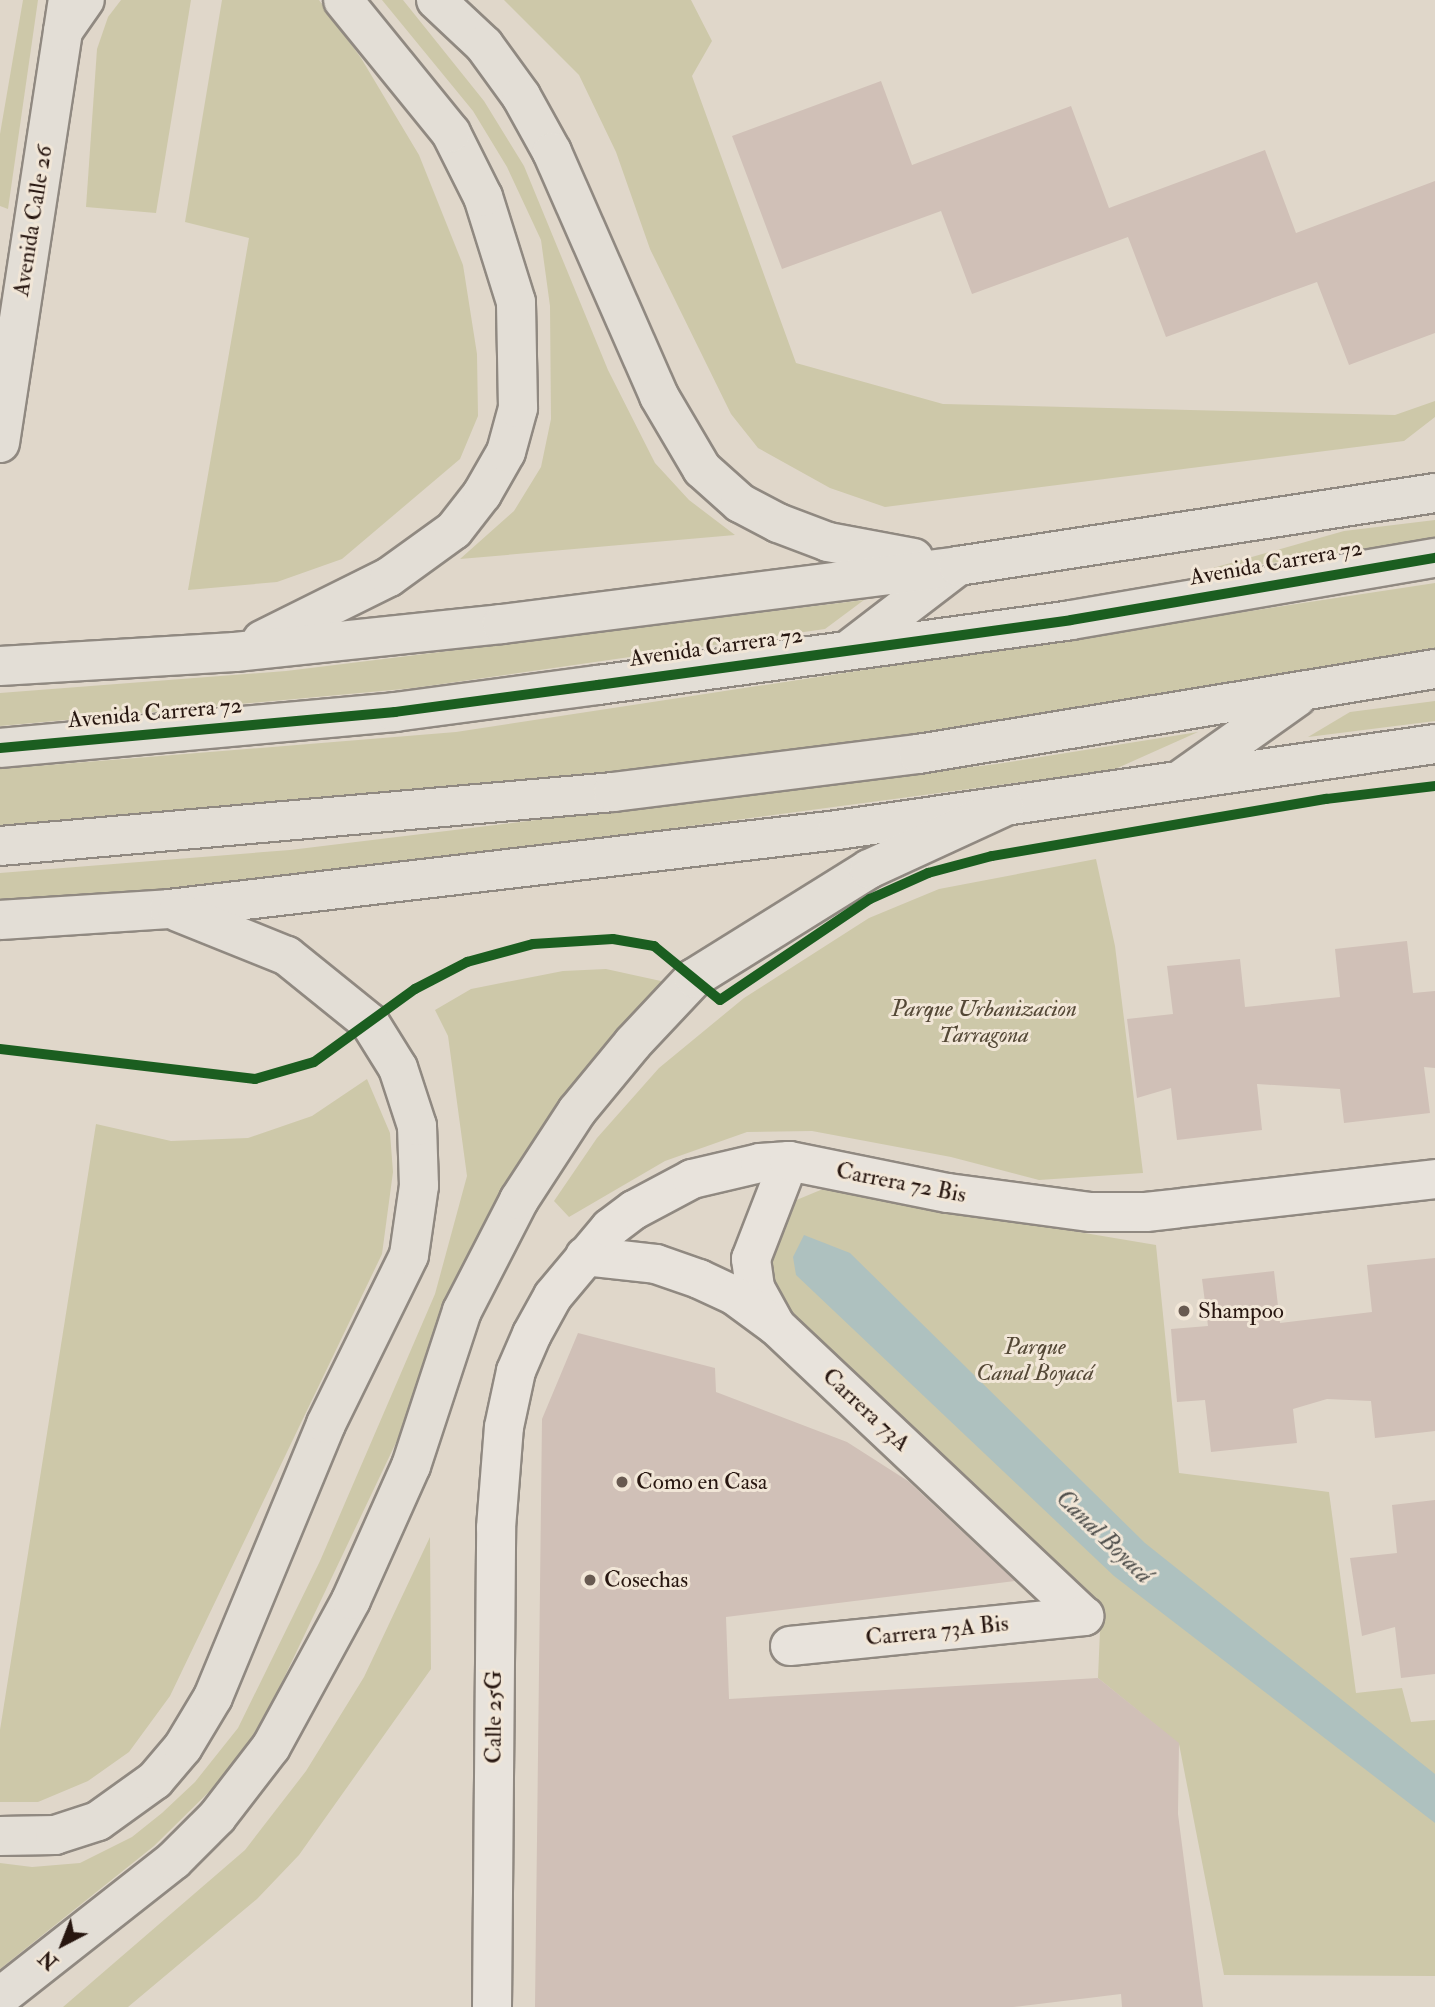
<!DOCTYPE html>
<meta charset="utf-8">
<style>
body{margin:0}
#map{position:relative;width:1435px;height:2007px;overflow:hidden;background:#e0d7ca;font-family:"IM FELL Double Pica",serif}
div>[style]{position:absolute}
.green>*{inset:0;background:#cdc8a9}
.water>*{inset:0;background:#aec1bf}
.building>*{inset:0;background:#d0c0b7}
.roads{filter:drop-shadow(2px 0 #908981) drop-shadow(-2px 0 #908981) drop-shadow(0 2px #908981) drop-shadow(0 -2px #908981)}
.minor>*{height:38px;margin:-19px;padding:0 19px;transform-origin:19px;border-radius:19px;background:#e8e3dc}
.tertiary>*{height:38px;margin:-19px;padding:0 19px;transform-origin:19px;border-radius:19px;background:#e8e3dc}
.primary>*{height:38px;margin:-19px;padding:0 19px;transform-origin:19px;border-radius:19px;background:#e3ded6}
.trunk>*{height:38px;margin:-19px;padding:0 19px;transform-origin:19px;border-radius:19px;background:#e3ded6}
.cycleway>*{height:10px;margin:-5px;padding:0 5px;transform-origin:5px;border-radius:5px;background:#1b5e20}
.dots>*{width:19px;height:19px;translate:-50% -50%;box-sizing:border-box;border:4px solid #f1e6d7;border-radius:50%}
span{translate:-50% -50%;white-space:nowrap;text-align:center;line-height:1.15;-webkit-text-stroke:6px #f1e6d7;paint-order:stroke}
.street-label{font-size:23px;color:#271610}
.park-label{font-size:23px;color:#544836;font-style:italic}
.poi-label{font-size:23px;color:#271610}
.left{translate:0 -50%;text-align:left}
.water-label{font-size:24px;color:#4f4f4c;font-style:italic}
.north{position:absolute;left:28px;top:1909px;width:70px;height:70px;-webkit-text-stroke:5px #f1e6d7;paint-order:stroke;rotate:222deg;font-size:19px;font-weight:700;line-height:28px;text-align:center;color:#271610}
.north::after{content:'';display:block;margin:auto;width:24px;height:32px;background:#271610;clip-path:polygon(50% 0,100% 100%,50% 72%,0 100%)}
</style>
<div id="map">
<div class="green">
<div style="clip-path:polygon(23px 0,38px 0,8px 209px,0 206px,0 134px)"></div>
<div style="clip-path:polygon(121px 0,191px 0,156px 213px,86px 207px,97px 49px,108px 17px)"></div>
<div style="clip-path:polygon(222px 0,319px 0,361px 58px,419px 155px,463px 265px,477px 354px,478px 416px,460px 459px,342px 559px,277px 582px,188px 590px,249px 238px,185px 222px)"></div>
<div style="clip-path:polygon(382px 0,403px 0,484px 101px,524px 166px,608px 370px,655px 463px,689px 500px,735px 535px,460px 559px,514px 511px,541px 467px,551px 419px,550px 306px,541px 240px,507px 167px,473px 111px)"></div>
<div style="clip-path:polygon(504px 0,691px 0,712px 41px,692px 76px,796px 363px,943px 404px,1395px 415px,1435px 401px,1435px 417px,1404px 441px,885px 507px,830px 488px,758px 448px,731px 414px,650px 249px,616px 152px,579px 75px)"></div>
<div style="clip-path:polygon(1435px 520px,1435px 540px,1192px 574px,1344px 531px)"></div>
<div style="clip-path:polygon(1435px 583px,1435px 655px,893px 737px,562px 781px,0 827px,0 769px,456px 732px)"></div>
<div style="clip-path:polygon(864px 600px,825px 629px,414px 688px,0 726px,0 693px,286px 671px)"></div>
<div style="clip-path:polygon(1435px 701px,1435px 721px,1308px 737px,1350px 712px)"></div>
<div style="clip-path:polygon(1198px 732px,1113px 770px,305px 877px,0 903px,0 873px,290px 850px,997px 764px)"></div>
<div style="clip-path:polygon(1096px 859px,1115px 946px,1143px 1173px,1039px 1180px,951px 1157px,812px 1131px,747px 1132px,665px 1161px,569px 1217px,554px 1201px,597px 1138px,659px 1068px,744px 998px,869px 918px,939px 889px)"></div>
<div style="clip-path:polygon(606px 969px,670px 983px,521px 1180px,273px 1701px,250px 1740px,219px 1782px,154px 1846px,0 1969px,0 1863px,32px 1867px,80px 1863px,132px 1837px,162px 1813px,195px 1782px,238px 1728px,320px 1561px,435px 1294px,467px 1176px,448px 1036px,435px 1010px,471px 989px,563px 971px)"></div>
<div style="clip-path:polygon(367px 1079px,390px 1133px,393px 1172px,382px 1254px,170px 1696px,129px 1752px,88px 1781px,38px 1802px,0 1802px,0 1730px,96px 1124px,171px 1141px,248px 1138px,312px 1116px)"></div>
<div style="clip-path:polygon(823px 1189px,1156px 1245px,1179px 1473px,1329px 1492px,1356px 1693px,1402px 1688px,1411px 1722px,1435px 1720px,1435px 1976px,1224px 1975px,1179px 1744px,1098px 1678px,1101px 1606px,768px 1293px,771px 1229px,794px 1201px)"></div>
<div style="clip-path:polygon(430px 1537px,431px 1669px,299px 1855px,257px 1899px,128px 2007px,63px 2007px,245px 1850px,306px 1771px,364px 1677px)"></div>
</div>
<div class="water">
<div style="clip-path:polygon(804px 1235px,850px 1253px,1145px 1543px,1435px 1774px,1435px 1823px,1114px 1576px,796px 1275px,793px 1257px)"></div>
</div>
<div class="building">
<div style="clip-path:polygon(881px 81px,912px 165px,1071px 106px,1109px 208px,1265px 150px,1296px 233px,1435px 181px,1435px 333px,1349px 365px,1317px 282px,1166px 337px,1128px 237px,972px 294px,941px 211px,782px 269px,732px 136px)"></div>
<div style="clip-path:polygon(1407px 941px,1413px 993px,1435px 991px,1435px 1068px,1424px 1067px,1430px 1113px,1344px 1123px,1340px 1089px,1257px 1084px,1262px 1130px,1177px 1140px,1171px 1088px,1137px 1098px,1127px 1019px,1173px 1014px,1167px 966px,1240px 959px,1245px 1007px,1340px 997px,1335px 949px)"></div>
<div style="clip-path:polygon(1435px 1258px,1435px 1431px,1375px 1438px,1371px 1401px,1327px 1399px,1293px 1409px,1297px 1443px,1211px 1452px,1205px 1400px,1177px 1402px,1171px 1329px,1208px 1326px,1202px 1279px,1274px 1271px,1280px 1323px,1372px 1312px,1367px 1265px)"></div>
<div style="clip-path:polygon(578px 1333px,715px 1368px,716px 1392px,847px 1442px,908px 1481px,1015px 1581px,726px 1617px,729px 1699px,1098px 1678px,1179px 1743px,1178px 1814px,1203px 2007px,1122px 2007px,1121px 1994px,1013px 2007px,535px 2007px,542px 1419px)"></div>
<div style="clip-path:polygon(1435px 1500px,1435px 1674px,1401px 1678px,1395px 1627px,1362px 1636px,1350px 1558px,1397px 1553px,1392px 1505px)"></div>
</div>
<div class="roads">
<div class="minor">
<div style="left:789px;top:1161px;width:105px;rotate:111.2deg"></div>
<div style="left:751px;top:1259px;width:29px;rotate:82deg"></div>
<div style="left:755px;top:1288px;width:43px;rotate:61.1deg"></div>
<div style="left:776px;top:1326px;width:423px;rotate:43.3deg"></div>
<div style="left:790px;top:1646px;width:296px;rotate:-5.8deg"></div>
</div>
<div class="tertiary">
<div style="left:585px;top:1256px;width:71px;rotate:6.4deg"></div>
<div style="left:656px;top:1264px;width:46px;rotate:19.2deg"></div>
<div style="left:699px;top:1279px;width:40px;rotate:25deg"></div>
<div style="left:735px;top:1296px;width:51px;rotate:36.2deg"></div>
<div style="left:492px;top:2007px;width:479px;rotate:-89.5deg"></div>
<div style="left:496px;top:1528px;width:101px;rotate:-85.5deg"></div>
<div style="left:504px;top:1427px;width:57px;rotate:-77.9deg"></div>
<div style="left:516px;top:1371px;width:40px;rotate:-66.6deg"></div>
<div style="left:532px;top:1334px;width:43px;rotate:-61.1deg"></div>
<div style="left:553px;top:1296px;width:89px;rotate:-50deg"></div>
<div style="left:610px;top:1228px;width:30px;rotate:-37deg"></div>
<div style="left:634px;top:1210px;width:66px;rotate:-28.1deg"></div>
<div style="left:692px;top:1179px;width:70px;rotate:-13.2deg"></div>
<div style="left:760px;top:1163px;width:29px;rotate:-4deg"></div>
<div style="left:789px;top:1161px;width:162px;rotate:11.4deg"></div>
<div style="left:948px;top:1193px;width:144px;rotate:7.6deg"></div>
<div style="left:1091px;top:1212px;width:55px"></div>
<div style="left:1146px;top:1212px;width:291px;rotate:-6.5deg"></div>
</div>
<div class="primary">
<div style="left:0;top:443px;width:448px;rotate:-81.3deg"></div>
</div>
<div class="trunk">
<div style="left:436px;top:0;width:66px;rotate:43.2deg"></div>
<div style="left:484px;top:45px;width:63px;rotate:54deg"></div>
<div style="left:521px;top:96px;width:64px;rotate:61deg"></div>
<div style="left:552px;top:152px;width:266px;rotate:66.3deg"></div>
<div style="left:659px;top:396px;width:85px;rotate:59.5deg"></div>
<div style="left:702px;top:469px;width:51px;rotate:41.8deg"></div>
<div style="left:740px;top:503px;width:43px;rotate:27.8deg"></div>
<div style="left:778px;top:523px;width:53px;rotate:20.8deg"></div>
<div style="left:828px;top:542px;width:87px;rotate:10.5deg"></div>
<div style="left:63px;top:31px;width:38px;rotate:-55deg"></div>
<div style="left:262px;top:640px;width:142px;rotate:-26.4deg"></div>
<div style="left:389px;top:577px;width:80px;rotate:-35.9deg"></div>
<div style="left:454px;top:530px;width:46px;rotate:-52.1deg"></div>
<div style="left:482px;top:494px;width:48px;rotate:-60.3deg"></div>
<div style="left:506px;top:452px;width:46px;rotate:-74.7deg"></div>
<div style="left:518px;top:408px;width:106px;rotate:-91.1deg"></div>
<div style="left:516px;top:302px;width:110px;rotate:-107.4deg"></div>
<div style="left:483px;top:197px;width:72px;rotate:-116.6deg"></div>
<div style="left:451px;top:133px;width:171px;rotate:-129.1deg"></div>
<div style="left:851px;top:648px;width:135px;rotate:-37.5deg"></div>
<div style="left:0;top:666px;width:235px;rotate:-3.4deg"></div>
<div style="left:235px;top:652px;width:268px;rotate:-6deg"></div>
<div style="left:502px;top:624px;width:460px;rotate:-7.2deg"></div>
<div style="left:958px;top:566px;width:483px;rotate:-8.7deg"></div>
<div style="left:0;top:748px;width:397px;rotate:-5.2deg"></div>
<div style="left:395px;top:712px;width:205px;rotate:-7.6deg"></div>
<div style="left:598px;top:685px;width:477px;rotate:-7.8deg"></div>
<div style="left:1071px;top:620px;width:369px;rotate:-9.7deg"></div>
<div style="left:1183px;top:778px;width:140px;rotate:-35.4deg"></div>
<div style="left:0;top:846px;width:615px;rotate:-5.03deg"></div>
<div style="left:613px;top:792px;width:307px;rotate:-7.1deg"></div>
<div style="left:918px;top:754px;width:524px;rotate:-9.34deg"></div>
<div style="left:0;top:920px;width:169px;rotate:-3.7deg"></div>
<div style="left:169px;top:909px;width:673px;rotate:-6.74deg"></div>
<div style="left:837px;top:830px;width:604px;rotate:-8.18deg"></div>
<div style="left:0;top:1836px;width:55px;rotate:-1deg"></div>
<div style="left:55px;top:1835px;width:45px;rotate:-18deg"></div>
<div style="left:98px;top:1821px;width:70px;rotate:-35.7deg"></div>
<div style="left:155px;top:1780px;width:43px;rotate:-49.7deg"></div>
<div style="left:183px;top:1747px;width:58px;rotate:-59deg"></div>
<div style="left:213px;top:1697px;width:295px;rotate:-67.5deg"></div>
<div style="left:326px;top:1424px;width:188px;rotate:-63.8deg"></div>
<div style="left:409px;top:1255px;width:70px;rotate:-81.8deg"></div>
<div style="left:419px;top:1186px;width:60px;rotate:-91.9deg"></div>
<div style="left:417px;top:1126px;width:61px;rotate:-108.1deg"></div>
<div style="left:398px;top:1068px;width:53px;rotate:-121.9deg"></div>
<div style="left:370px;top:1023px;width:107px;rotate:-141.1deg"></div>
<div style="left:287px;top:956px;width:118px;rotate:-158deg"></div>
<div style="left:0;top:1997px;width:221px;rotate:-38.2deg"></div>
<div style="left:174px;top:1860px;width:61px;rotate:-45deg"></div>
<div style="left:217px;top:1817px;width:88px;rotate:-52.4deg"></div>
<div style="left:271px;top:1747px;width:167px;rotate:-61.4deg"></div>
<div style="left:351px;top:1600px;width:147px;rotate:-65.9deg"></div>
<div style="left:411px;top:1466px;width:163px;rotate:-71.8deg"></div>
<div style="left:462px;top:1311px;width:125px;rotate:-62.8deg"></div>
<div style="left:519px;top:1200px;width:106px;rotate:-56.9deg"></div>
<div style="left:577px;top:1111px;width:88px;rotate:-50.5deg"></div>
<div style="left:633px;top:1043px;width:89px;rotate:-46.8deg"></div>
<div style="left:694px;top:978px;width:206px;rotate:-31.9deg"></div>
<div style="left:869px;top:869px;width:149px;rotate:-24.7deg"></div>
</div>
</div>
<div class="cycleway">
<div style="left:0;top:748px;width:397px;rotate:-5.2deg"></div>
<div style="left:395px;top:712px;width:205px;rotate:-7.6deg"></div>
<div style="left:598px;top:685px;width:477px;rotate:-7.8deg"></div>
<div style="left:1071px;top:620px;width:369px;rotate:-9.7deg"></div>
<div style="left:0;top:1049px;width:257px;rotate:6.7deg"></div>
<div style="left:255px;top:1079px;width:61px;rotate:-16.1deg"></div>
<div style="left:314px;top:1062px;width:125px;rotate:-35.9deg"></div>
<div style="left:415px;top:989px;width:59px;rotate:-27.4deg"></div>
<div style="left:467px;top:962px;width:68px;rotate:-15.3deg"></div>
<div style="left:533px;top:944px;width:80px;rotate:-3.6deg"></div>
<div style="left:613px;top:939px;width:42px;rotate:9.7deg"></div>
<div style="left:654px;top:946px;width:85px;rotate:39.3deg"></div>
<div style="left:720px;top:1000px;width:181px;rotate:-34deg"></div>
<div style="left:870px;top:899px;width:64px;rotate:-24.1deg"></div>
<div style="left:928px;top:873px;width:66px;rotate:-14.9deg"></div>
<div style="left:992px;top:856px;width:339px;rotate:-9.7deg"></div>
<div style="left:1326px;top:799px;width:110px;rotate:-6.8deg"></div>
</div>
<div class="dots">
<div style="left:1184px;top:1311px;background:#685a51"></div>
<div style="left:622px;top:1482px;background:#685a51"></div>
<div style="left:590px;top:1580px;background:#685a51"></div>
</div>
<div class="street-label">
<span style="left:33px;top:221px;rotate:-81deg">Avenida Calle 26</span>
<span style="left:1276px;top:563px;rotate:-10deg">Avenida Carrera 72</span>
<span style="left:716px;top:647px;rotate:-8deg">Avenida Carrera 72</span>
<span style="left:155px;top:713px;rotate:-5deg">Avenida Carrera 72</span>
<span style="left:901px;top:1183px;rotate:11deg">Carrera 72 Bis</span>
<span style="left:866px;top:1410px;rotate:43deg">Carrera 73A</span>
<span style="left:937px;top:1631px;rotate:-6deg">Carrera 73A Bis</span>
<span style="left:494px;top:1717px;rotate:-90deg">Calle 25G</span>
</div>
<div class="park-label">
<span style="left:984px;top:1022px">Parque Urbanizacion<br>Tarragona</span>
<span style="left:1035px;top:1360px">Parque<br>Canal Boyacá</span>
</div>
<div class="poi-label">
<span class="left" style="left:1198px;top:1311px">Shampoo</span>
<span class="left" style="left:636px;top:1482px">Como en Casa</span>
<span class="left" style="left:604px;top:1580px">Cosechas</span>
</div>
<div class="water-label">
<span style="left:1104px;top:1537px;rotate:44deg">Canal Boyacá</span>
</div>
<div class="north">N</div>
</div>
